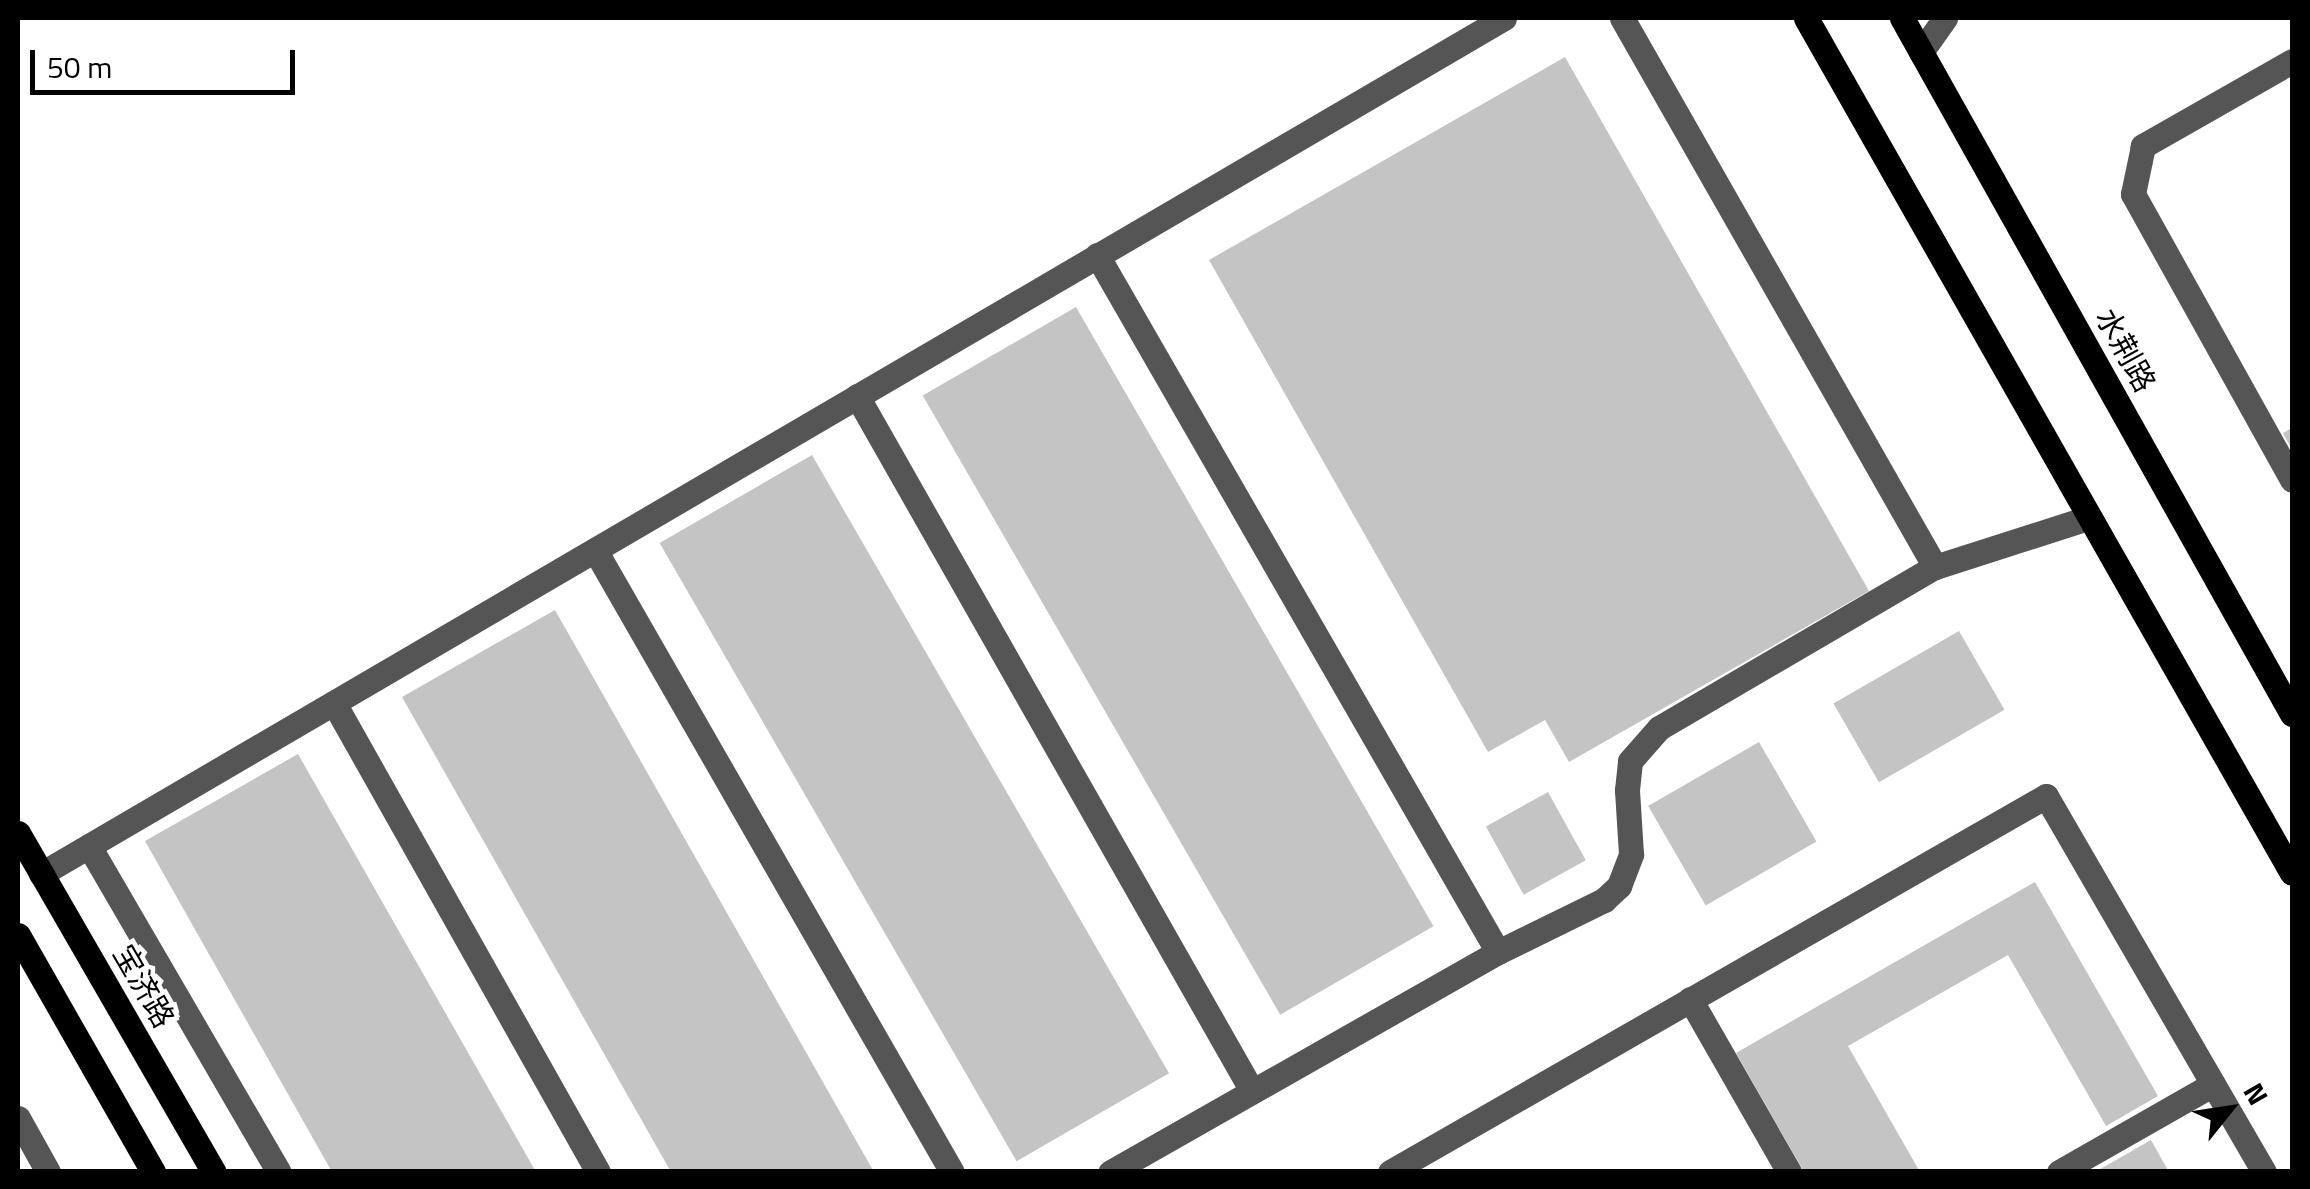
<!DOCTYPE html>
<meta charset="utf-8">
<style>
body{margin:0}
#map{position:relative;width:2310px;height:1189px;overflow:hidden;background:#fff;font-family:"Titillium Web","Noto Sans SC",sans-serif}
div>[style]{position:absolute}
.building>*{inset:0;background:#c4c4c4;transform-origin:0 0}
.minor>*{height:25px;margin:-12.5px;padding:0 12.5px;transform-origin:12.5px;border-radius:12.5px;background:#555}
.major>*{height:25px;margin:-12.5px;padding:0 12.5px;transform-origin:12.5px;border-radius:12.5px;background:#000}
span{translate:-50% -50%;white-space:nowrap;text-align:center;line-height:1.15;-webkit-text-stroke:9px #fff;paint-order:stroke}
.street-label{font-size:30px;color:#000}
.frame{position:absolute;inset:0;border:20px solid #000;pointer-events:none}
.north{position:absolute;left:2180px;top:1059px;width:100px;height:100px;-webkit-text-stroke:8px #fff;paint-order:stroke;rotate:60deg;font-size:28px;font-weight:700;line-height:40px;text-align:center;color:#000}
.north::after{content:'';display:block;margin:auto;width:35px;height:45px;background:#000;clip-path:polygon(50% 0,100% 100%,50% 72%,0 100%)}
.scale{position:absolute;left:30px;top:50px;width:265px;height:45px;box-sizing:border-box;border:5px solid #000;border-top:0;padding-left:12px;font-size:30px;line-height:35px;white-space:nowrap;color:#000;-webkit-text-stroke:8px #fff;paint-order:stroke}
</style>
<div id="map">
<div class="building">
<div style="clip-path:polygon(1565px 57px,1869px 591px,1569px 762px,1545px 720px,1488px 752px,1209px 260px)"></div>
<div style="left:1076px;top:307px;width:715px;height:177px;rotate:60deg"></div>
<div style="clip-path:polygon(2292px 428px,2292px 450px,2283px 433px)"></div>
<div style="left:812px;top:455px;width:714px;height:176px;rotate:60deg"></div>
<div style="clip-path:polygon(555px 610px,874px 1172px,671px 1172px,402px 697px)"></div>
<div style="left:1959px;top:631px;width:91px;height:145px;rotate:60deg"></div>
<div style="left:1759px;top:742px;width:115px;height:128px;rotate:60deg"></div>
<div style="clip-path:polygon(298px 754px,536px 1172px,332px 1172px,145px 841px)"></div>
<div style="left:1548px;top:792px;width:78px;height:71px;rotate:61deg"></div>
<div style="clip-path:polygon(2035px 882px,2158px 1096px,2106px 1126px,2008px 955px,1848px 1046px,1920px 1172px,1804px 1172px,1736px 1053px)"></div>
<div style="clip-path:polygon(2151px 1140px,2169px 1172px,2095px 1172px)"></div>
</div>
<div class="minor">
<div style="left:1622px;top:18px;width:632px;rotate:60.31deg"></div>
<div style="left:1921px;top:52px;width:42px;rotate:-54.8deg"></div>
<div style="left:2292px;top:61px;width:172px;rotate:150.3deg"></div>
<div style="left:2143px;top:146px;width:49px;rotate:101.8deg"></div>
<div style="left:2133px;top:194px;width:327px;rotate:60.9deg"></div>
<div style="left:1097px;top:255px;width:804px;rotate:60.09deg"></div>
<div style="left:1498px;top:952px;width:446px;rotate:150.4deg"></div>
<div style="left:857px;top:396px;width:799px;rotate:60.39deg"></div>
<div style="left:595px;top:550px;width:717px;rotate:60.15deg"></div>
<div style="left:334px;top:703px;width:538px;rotate:60.62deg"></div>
<div style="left:89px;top:846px;width:377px;rotate:59.8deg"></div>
<div style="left:41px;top:874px;width:1695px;rotate:-30.33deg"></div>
<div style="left:1498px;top:952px;width:118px;rotate:-26.1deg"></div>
<div style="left:1604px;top:900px;width:21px;rotate:-43deg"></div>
<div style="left:1619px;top:886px;width:34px;rotate:-69deg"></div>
<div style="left:1631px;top:854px;width:64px;rotate:-93.6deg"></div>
<div style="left:1627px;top:790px;width:29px;rotate:-84deg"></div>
<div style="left:1630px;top:761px;width:44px;rotate:-48.7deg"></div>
<div style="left:1659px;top:728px;width:320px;rotate:-30.3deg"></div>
<div style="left:1935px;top:567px;width:161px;rotate:-17.8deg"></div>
<div style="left:1690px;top:999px;width:199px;rotate:60.2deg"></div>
<div style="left:18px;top:1118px;width:62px;rotate:60.9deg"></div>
<div style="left:1390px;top:1172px;width:756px;rotate:-29.82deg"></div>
<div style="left:2046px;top:796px;width:435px;rotate:59.9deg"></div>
<div style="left:2059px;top:1172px;width:177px;rotate:-29.7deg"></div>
</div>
<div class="major">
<div style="left:1806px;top:18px;width:983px;rotate:60.39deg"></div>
<div style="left:1902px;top:18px;width:798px;rotate:60.74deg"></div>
<div style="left:18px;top:833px;width:392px;rotate:60deg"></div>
<div style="left:18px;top:935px;width:273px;rotate:60.3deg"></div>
</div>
<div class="street-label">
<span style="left:2126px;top:350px;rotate:61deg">水荆路</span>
<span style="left:144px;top:986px;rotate:60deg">宝济路</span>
</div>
<div class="frame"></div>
<div class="north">N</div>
<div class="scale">50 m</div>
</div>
